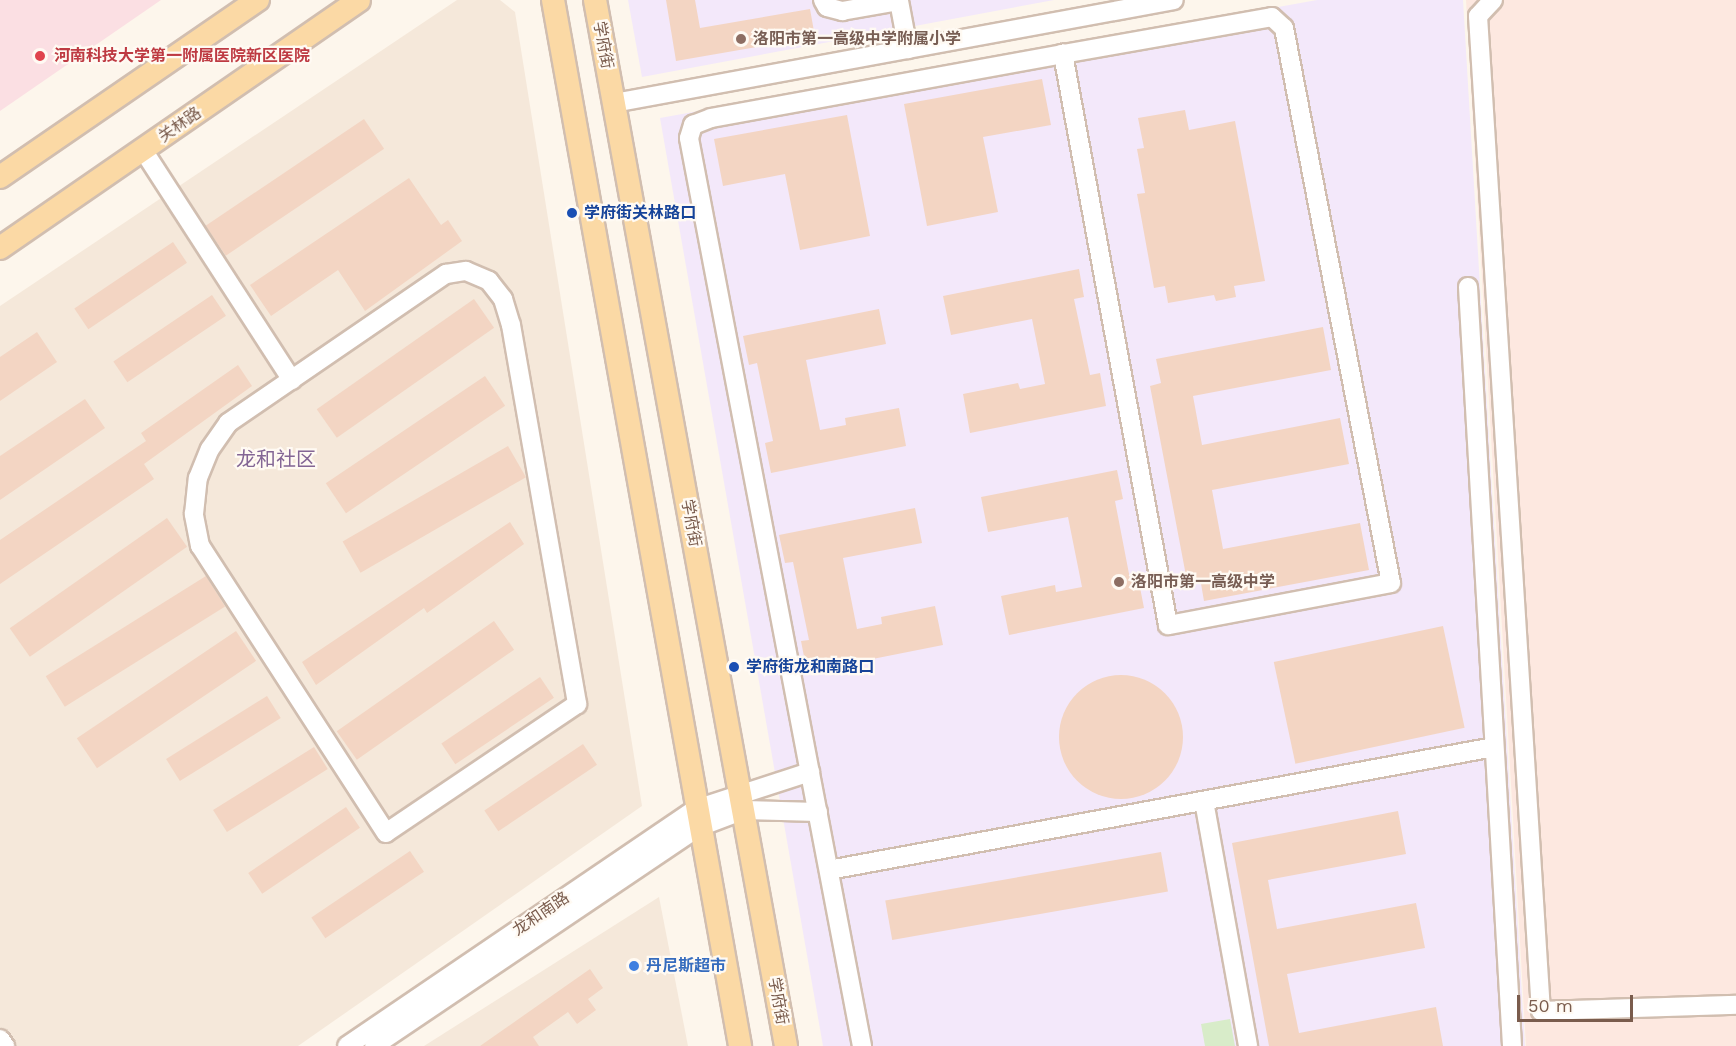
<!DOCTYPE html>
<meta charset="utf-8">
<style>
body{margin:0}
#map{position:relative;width:1736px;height:1046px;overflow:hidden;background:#fdf6ec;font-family:"Work Sans","Noto Sans SC",sans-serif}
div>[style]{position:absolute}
.residential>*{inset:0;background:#f5e8da}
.commercial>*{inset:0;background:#fde8e0}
.education>*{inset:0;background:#f3e8fa}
.medical>*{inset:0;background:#fbdfe3}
.green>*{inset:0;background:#d8ecc9}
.building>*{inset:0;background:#f3d5c3;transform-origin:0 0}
.round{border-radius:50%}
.roads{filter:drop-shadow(2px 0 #d1beb0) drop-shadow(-2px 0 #d1beb0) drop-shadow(0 2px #d1beb0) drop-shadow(0 -2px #d1beb0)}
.minor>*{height:18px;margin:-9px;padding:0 9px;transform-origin:9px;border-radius:9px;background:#fff}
.major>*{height:22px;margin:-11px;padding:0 11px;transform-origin:11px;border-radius:11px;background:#fbd9a5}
.dots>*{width:16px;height:16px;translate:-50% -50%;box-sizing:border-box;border:3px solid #fffaf3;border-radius:50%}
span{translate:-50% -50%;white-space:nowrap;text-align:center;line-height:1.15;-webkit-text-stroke:4.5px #fffaf3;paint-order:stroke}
.education-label{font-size:16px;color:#785e54;font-weight:700}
.left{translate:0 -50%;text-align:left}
.street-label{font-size:16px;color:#7a5c4d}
.health-label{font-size:16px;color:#be3a42;font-weight:700}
.transit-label{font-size:16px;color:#164399;font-weight:700}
.shop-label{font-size:16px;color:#366cbe;font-weight:700}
.quarter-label{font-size:20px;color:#846695}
.scale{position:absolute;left:1517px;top:995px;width:116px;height:27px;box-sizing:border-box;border:3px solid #7a5c4d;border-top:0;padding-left:8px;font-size:18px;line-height:21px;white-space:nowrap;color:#7a5c4d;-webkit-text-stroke:4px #fffaf3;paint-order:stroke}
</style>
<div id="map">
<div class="residential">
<div style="clip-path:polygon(457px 0,500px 0,515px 12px,642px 806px,298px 1046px,0 1046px,0 306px)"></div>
<div style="clip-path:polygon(659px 897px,688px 1046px,424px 1046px)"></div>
</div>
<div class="commercial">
<div style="clip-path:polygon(1466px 0,1736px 0,1736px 1046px,1526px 1046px)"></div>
</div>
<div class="education">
<div style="clip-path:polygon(628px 0,1054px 0,642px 77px)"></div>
<div style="clip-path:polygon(1317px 0,1463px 0,1525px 1046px,823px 1046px,660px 118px)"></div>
</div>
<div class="medical">
<div style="clip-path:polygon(0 0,161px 0,0 111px)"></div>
</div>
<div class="green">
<div style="clip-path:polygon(1230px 1019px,1235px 1046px,1205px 1046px,1201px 1024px)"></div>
</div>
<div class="building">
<div style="clip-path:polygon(666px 0,695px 0,700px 28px,810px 9px,815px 37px,676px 61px)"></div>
<div style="clip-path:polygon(1042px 79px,1051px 125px,983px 137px,998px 212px,927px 226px,904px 104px)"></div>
<div style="clip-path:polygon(1185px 110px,1189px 130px,1235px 121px,1265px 281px,1234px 286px,1236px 297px,1216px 301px,1214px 295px,1168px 303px,1165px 286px,1154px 288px,1137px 194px,1145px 193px,1137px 149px,1144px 148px,1138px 118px)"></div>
<div style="clip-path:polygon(847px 115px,870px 236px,800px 250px,785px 174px,723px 186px,714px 139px)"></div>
<div style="left:364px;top:119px;width:36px;height:191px;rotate:56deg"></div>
<div style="clip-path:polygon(409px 178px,441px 225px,448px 220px,462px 241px,365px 311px,338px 270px,271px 316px,250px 285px)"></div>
<div style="left:173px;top:242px;width:25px;height:119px;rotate:56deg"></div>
<div style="clip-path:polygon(1079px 269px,1084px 297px,1074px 299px,1090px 375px,1100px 373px,1106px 406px,970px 433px,963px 394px,1018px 383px,1020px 389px,1045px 384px,1032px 319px,951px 335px,943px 296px)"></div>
<div style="left:212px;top:295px;width:25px;height:119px;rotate:56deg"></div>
<div style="left:474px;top:299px;width:35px;height:192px;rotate:55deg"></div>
<div style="clip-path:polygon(879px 309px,886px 344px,806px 360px,820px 430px,846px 425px,845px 418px,899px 408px,906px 446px,771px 473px,765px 443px,773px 441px,757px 363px,749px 365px,743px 336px)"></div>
<div style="clip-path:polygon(1323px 327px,1331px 370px,1193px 396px,1202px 445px,1340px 418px,1349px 464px,1212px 490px,1223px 549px,1360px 523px,1369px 570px,1204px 601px,1200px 578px,1187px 581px,1150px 386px,1161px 383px,1156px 359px)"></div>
<div style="clip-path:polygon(37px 332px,57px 362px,0 401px,0 357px)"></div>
<div style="clip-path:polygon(238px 365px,252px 386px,144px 464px,154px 479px,0 584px,0 540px,146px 441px,141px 433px)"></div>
<div style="left:485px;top:376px;width:36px;height:192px;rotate:56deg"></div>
<div style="clip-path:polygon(85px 399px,105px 428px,0 500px,0 456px)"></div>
<div style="left:508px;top:446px;width:36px;height:191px;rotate:60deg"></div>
<div style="clip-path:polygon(1117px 470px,1123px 499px,1115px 501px,1130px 579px,1138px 577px,1144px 608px,1009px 635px,1001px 596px,1055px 585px,1056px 592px,1082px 587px,1068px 517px,988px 532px,981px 497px)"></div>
<div style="clip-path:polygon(915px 508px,922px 543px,843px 558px,857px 629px,882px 624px,881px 617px,935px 606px,943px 645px,807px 672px,801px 641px,809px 640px,793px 562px,785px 563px,779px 535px)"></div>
<div style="left:167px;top:518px;width:35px;height:192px;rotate:55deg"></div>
<div style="clip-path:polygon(510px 522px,524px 544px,427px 613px,424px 608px,316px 685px,302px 662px)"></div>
<div style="left:206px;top:576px;width:36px;height:189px;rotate:58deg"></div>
<div style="left:494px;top:621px;width:35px;height:192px;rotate:55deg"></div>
<div style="left:1443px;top:626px;width:104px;height:173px;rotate:78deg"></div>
<div style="left:236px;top:631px;width:36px;height:192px;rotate:56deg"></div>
<div class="round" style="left:1059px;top:675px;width:124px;height:124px"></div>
<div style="left:540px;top:677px;width:25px;height:119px;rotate:56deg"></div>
<div style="left:267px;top:696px;width:26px;height:119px;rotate:58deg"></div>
<div style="left:583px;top:744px;width:25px;height:119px;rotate:56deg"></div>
<div style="left:314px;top:747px;width:26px;height:119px;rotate:58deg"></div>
<div style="left:346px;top:807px;width:25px;height:118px;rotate:56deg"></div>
<div style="clip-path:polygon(1398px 811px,1406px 854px,1268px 880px,1277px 929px,1416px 903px,1425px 948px,1287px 974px,1299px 1033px,1436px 1007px,1443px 1046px,1269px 1046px,1232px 843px)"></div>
<div style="left:410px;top:851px;width:25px;height:119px;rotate:56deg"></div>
<div style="left:1161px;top:852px;width:40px;height:280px;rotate:80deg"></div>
<div style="clip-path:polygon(590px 969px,603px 988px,588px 999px,596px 1010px,577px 1024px,568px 1012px,533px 1037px,539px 1046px,480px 1046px)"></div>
</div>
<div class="roads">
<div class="minor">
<div style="left:823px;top:0;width:8px;rotate:60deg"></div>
<div style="left:827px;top:7px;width:16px;rotate:15deg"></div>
<div style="left:842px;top:11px;width:58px;rotate:-10deg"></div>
<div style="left:899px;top:1px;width:49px;rotate:79.4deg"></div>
<div style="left:1493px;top:0;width:22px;rotate:133deg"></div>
<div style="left:1478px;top:16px;width:997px;rotate:86.38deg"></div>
<div style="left:1541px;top:1011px;width:195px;rotate:-1.8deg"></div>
<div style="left:614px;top:103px;width:569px;rotate:-10.42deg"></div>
<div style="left:143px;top:150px;width:274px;rotate:57.1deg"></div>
<div style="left:466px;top:271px;width:25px;rotate:23deg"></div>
<div style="left:489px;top:281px;width:23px;rotate:52deg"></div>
<div style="left:503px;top:299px;width:27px;rotate:73deg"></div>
<div style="left:511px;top:325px;width:385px;rotate:80.1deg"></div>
<div style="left:577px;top:704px;width:230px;rotate:146deg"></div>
<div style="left:386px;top:833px;width:342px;rotate:-122.9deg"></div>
<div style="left:200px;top:546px;width:33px;rotate:-101deg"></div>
<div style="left:194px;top:514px;width:36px;rotate:-84deg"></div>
<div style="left:198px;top:478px;width:31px;rotate:-68deg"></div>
<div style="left:210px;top:449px;width:32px;rotate:-55deg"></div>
<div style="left:228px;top:423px;width:264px;rotate:-34.4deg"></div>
<div style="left:446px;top:274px;width:20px;rotate:-9deg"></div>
<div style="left:1468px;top:287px;width:760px;rotate:86.68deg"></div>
<div style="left:1204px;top:801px;width:249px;rotate:79.8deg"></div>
<div style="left:829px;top:870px;width:676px;rotate:-10.48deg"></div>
<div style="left:0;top:1039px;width:9px;rotate:54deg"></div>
<div style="left:347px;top:1046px;width:422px;rotate:-34.2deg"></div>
<div style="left:696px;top:809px;width:120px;rotate:-18deg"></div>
<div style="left:374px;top:1046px;width:392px;rotate:-34deg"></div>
<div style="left:699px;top:827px;width:48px;rotate:-20.7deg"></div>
<div style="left:744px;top:810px;width:74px;rotate:1.5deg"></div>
<div style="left:862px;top:1046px;width:924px;rotate:-100.79deg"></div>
<div style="left:689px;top:138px;width:14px;rotate:-73deg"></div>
<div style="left:693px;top:125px;width:19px;rotate:-21deg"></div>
<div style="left:711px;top:118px;width:358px;rotate:-10.3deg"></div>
<div style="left:1063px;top:54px;width:212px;rotate:-10deg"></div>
<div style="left:1272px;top:17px;width:16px;rotate:43deg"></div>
<div style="left:1284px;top:28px;width:565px;rotate:79.09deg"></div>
<div style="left:1391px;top:583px;width:227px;rotate:169.3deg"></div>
<div style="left:1168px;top:625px;width:581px;rotate:-100.42deg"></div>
</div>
<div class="major">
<div style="left:553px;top:0;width:1063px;rotate:79.86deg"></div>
<div style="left:595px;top:0;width:1063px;rotate:79.65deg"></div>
<div style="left:0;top:177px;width:313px;rotate:-34.5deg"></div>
<div style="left:0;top:248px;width:436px;rotate:-34.6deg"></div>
</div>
</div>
<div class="dots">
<div style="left:741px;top:39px;background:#8d6e63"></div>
<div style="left:40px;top:56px;background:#e0444e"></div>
<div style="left:572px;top:213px;background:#1a4fb4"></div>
<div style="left:1119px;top:582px;background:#8d6e63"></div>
<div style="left:734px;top:667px;background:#1a4fb4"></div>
<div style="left:634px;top:966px;background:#3f7fe0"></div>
</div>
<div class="education-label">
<span class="left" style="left:753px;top:39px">洛阳市第一高级中学附属小学</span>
<span class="left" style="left:1131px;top:582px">洛阳市第一高级中学</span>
</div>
<div class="street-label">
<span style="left:603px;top:45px;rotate:80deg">学府街</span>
<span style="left:180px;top:125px;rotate:-35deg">关林路</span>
<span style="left:691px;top:523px;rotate:80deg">学府街</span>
<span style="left:541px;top:914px;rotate:-34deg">龙和南路</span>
<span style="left:778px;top:1001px;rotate:80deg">学府街</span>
</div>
<div class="health-label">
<span class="left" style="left:54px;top:56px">河南科技大学第一附属医院新区医院</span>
</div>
<div class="transit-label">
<span class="left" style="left:584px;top:213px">学府街关林路口</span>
<span class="left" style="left:746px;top:667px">学府街龙和南路口</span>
</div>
<div class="shop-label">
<span class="left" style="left:646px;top:966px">丹尼斯超市</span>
</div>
<div class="quarter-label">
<span style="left:276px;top:459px">龙和社区</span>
</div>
<div class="scale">50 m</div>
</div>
